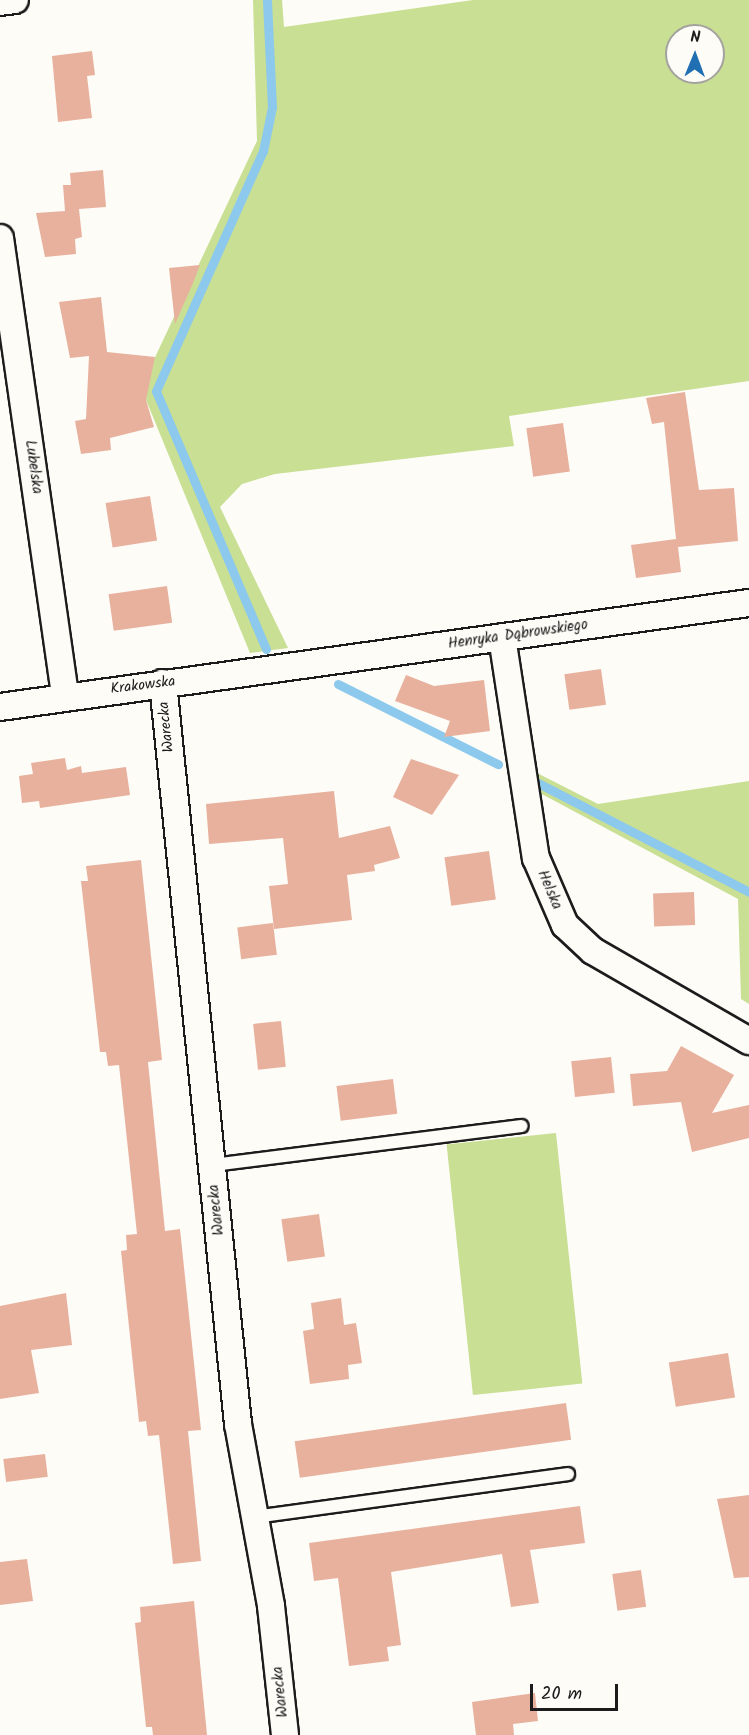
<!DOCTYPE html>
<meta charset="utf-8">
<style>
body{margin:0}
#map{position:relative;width:749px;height:1735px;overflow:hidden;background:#fdfcf7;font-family:Kalam,sans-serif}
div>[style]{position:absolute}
.green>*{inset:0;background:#c9df94;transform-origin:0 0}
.stream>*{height:9px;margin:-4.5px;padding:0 4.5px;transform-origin:4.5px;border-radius:4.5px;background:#8cc9ec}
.building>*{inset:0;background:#e8b19e;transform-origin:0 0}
.roads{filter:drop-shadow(2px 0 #1c1c1c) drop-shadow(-2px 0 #1c1c1c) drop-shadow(0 2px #1c1c1c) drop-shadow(0 -2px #1c1c1c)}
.lane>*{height:12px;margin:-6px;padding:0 6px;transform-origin:6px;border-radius:6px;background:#fdfcf7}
.street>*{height:26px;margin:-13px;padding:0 13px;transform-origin:13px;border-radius:13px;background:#fdfcf7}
span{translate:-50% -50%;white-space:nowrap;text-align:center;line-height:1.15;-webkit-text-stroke:6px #fdfcf7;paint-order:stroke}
.street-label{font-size:15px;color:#1c1c1c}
.north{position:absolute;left:665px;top:24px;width:60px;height:60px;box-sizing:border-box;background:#fdfcf7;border:2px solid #a3a29f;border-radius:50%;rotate:1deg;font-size:16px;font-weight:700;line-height:24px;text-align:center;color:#1c1c1c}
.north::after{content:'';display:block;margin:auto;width:21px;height:27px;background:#1f6fb2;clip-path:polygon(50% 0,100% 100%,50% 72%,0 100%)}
.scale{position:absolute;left:530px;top:1684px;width:88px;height:27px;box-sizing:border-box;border:3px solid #1c1c1c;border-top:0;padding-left:8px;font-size:18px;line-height:21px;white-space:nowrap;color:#1c1c1c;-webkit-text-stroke:4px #fdfcf7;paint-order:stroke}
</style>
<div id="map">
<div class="green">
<div style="clip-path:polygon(evenodd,253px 0,282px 0,284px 27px,473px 0,749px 0,749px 381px,509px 416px,514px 446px,275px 474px,242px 484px,220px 507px,288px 648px,250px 653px,146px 400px,149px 370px,257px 141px,253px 0,677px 36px,713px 36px,713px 72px,677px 72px,677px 36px)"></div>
<div style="clip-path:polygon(535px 772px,598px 804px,749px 781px,749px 1004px,741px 999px,738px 899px,538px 792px)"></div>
<div style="left:556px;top:1133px;width:252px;height:110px;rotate:84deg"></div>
</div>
<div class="stream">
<div style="left:266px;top:649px;width:280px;rotate:-113.1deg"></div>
<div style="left:156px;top:391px;width:263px;rotate:-66deg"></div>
<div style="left:263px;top:151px;width:45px;rotate:-78.4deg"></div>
<div style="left:272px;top:107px;width:107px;rotate:-92.7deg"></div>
<div style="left:338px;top:684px;width:179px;rotate:26.6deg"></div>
<div style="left:536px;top:782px;width:240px;rotate:27.3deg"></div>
</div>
<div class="building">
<div style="clip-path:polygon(92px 51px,95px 75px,87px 76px,92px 118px,58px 122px,52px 56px)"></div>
<div style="clip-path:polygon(103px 170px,106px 207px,79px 209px,82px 237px,75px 239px,76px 254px,45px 257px,36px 213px,65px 211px,63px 185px,71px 185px,70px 173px)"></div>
<div style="clip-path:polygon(200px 265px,193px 283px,175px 324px,169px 268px)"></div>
<div style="clip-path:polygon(101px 297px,107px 352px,155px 357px,146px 400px,154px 427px,110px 438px,111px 450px,81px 454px,75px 421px,86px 419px,89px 356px,70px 358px,59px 302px)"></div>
<div style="clip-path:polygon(685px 392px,699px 490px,734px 488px,738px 541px,678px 547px,681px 572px,636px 578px,631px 545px,676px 539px,664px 422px,652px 424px,646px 398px)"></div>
<div style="left:563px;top:423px;width:49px;height:37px;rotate:82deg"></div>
<div style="left:150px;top:496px;width:45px;height:45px;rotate:81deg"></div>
<div style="left:167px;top:586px;width:37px;height:59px;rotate:82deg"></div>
<div style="left:601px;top:669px;width:36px;height:37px;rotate:82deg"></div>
<div style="clip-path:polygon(406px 675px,434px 686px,484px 680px,490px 731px,444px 737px,450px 721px,395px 701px)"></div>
<div style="clip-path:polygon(65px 758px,67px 770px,81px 766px,82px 773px,126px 767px,130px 795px,40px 808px,39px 801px,22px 803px,19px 776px,33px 774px,31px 763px)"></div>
<div style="clip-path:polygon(411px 759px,459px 775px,432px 815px,393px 797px)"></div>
<div style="clip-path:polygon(334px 791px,339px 838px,390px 826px,400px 858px,374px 865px,375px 871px,347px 875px,352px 920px,274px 929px,269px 886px,288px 884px,283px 838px,209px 844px,206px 804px)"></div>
<div style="left:489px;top:851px;width:49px;height:45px;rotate:82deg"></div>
<div style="clip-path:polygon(141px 860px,162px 1060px,148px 1062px,165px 1231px,180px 1229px,201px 1430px,188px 1431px,201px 1561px,173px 1564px,159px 1435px,148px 1436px,146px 1421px,139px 1422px,121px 1251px,127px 1250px,126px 1235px,137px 1234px,119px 1065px,108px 1066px,106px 1052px,100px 1052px,81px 881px,88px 881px,86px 866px)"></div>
<div style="left:694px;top:892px;width:33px;height:41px;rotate:88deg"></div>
<div style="left:273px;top:923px;width:32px;height:36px;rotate:83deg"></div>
<div style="left:281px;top:1021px;width:46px;height:28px;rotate:84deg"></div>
<div style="clip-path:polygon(681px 1046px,734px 1075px,712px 1113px,749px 1105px,749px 1138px,692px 1152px,681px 1102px,633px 1106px,630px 1074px,667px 1071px)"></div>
<div style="left:611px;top:1057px;width:36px;height:40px;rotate:84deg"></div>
<div style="left:393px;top:1079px;width:35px;height:57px;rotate:83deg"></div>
<div style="left:319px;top:1214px;width:43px;height:38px;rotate:82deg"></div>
<div style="clip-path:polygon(66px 1293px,72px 1345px,31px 1350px,39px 1393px,0 1399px,0 1306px)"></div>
<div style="clip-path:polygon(341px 1298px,344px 1325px,356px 1323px,362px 1363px,348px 1365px,349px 1379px,310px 1384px,303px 1331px,314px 1329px,311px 1303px)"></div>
<div style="left:728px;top:1353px;width:45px;height:60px;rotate:81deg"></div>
<div style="left:566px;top:1403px;width:37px;height:274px;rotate:82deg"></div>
<div style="left:45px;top:1454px;width:23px;height:42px;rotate:83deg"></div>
<div style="clip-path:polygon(749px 1495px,749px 1577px,734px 1578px,717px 1499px)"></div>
<div style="clip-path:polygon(580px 1506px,585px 1543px,530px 1550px,539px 1603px,511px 1607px,502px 1554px,391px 1572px,401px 1645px,387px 1647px,389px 1661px,349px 1666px,338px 1578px,314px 1581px,309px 1543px)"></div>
<div style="clip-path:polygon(27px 1559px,33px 1601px,0 1605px,0 1562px)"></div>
<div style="left:641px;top:1570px;width:37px;height:29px;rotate:82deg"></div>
<div style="clip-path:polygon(194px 1601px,207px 1735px,153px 1735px,152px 1727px,146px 1727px,135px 1623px,141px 1622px,140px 1607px)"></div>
<div style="clip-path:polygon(535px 1693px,538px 1721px,513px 1724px,514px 1735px,476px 1735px,472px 1702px)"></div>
</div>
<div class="roads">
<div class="lane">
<div style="left:213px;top:1165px;width:311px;rotate:-7.2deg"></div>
<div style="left:255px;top:1517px;width:316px;rotate:-7.8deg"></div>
</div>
<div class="street">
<div style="left:0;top:2px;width:15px;rotate:-8deg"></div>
<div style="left:0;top:238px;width:463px;rotate:81.9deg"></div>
<div style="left:502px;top:637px;width:224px;rotate:81.3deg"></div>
<div style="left:536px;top:858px;width:73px;rotate:66.6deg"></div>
<div style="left:565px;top:925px;width:38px;rotate:43deg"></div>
<div style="left:593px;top:951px;width:180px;rotate:30deg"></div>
<div style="left:163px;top:683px;width:745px;rotate:84.22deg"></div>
<div style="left:238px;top:1424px;width:185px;rotate:79.7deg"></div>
<div style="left:271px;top:1606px;width:130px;rotate:83.8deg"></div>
<div style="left:0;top:707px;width:756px;rotate:-7.91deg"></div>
</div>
</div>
<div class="street-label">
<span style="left:33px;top:467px;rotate:82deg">Lubelska</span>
<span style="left:518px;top:635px;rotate:-8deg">Henryka Dąbrowskiego</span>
<span style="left:143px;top:686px;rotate:-7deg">Krakowska</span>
<span style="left:167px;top:727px;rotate:-96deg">Warecka</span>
<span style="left:549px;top:890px;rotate:67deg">Helska</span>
<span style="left:217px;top:1210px;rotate:-96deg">Warecka</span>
<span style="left:281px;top:1692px;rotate:-96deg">Warecka</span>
</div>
<div class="north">N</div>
<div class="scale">20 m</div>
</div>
